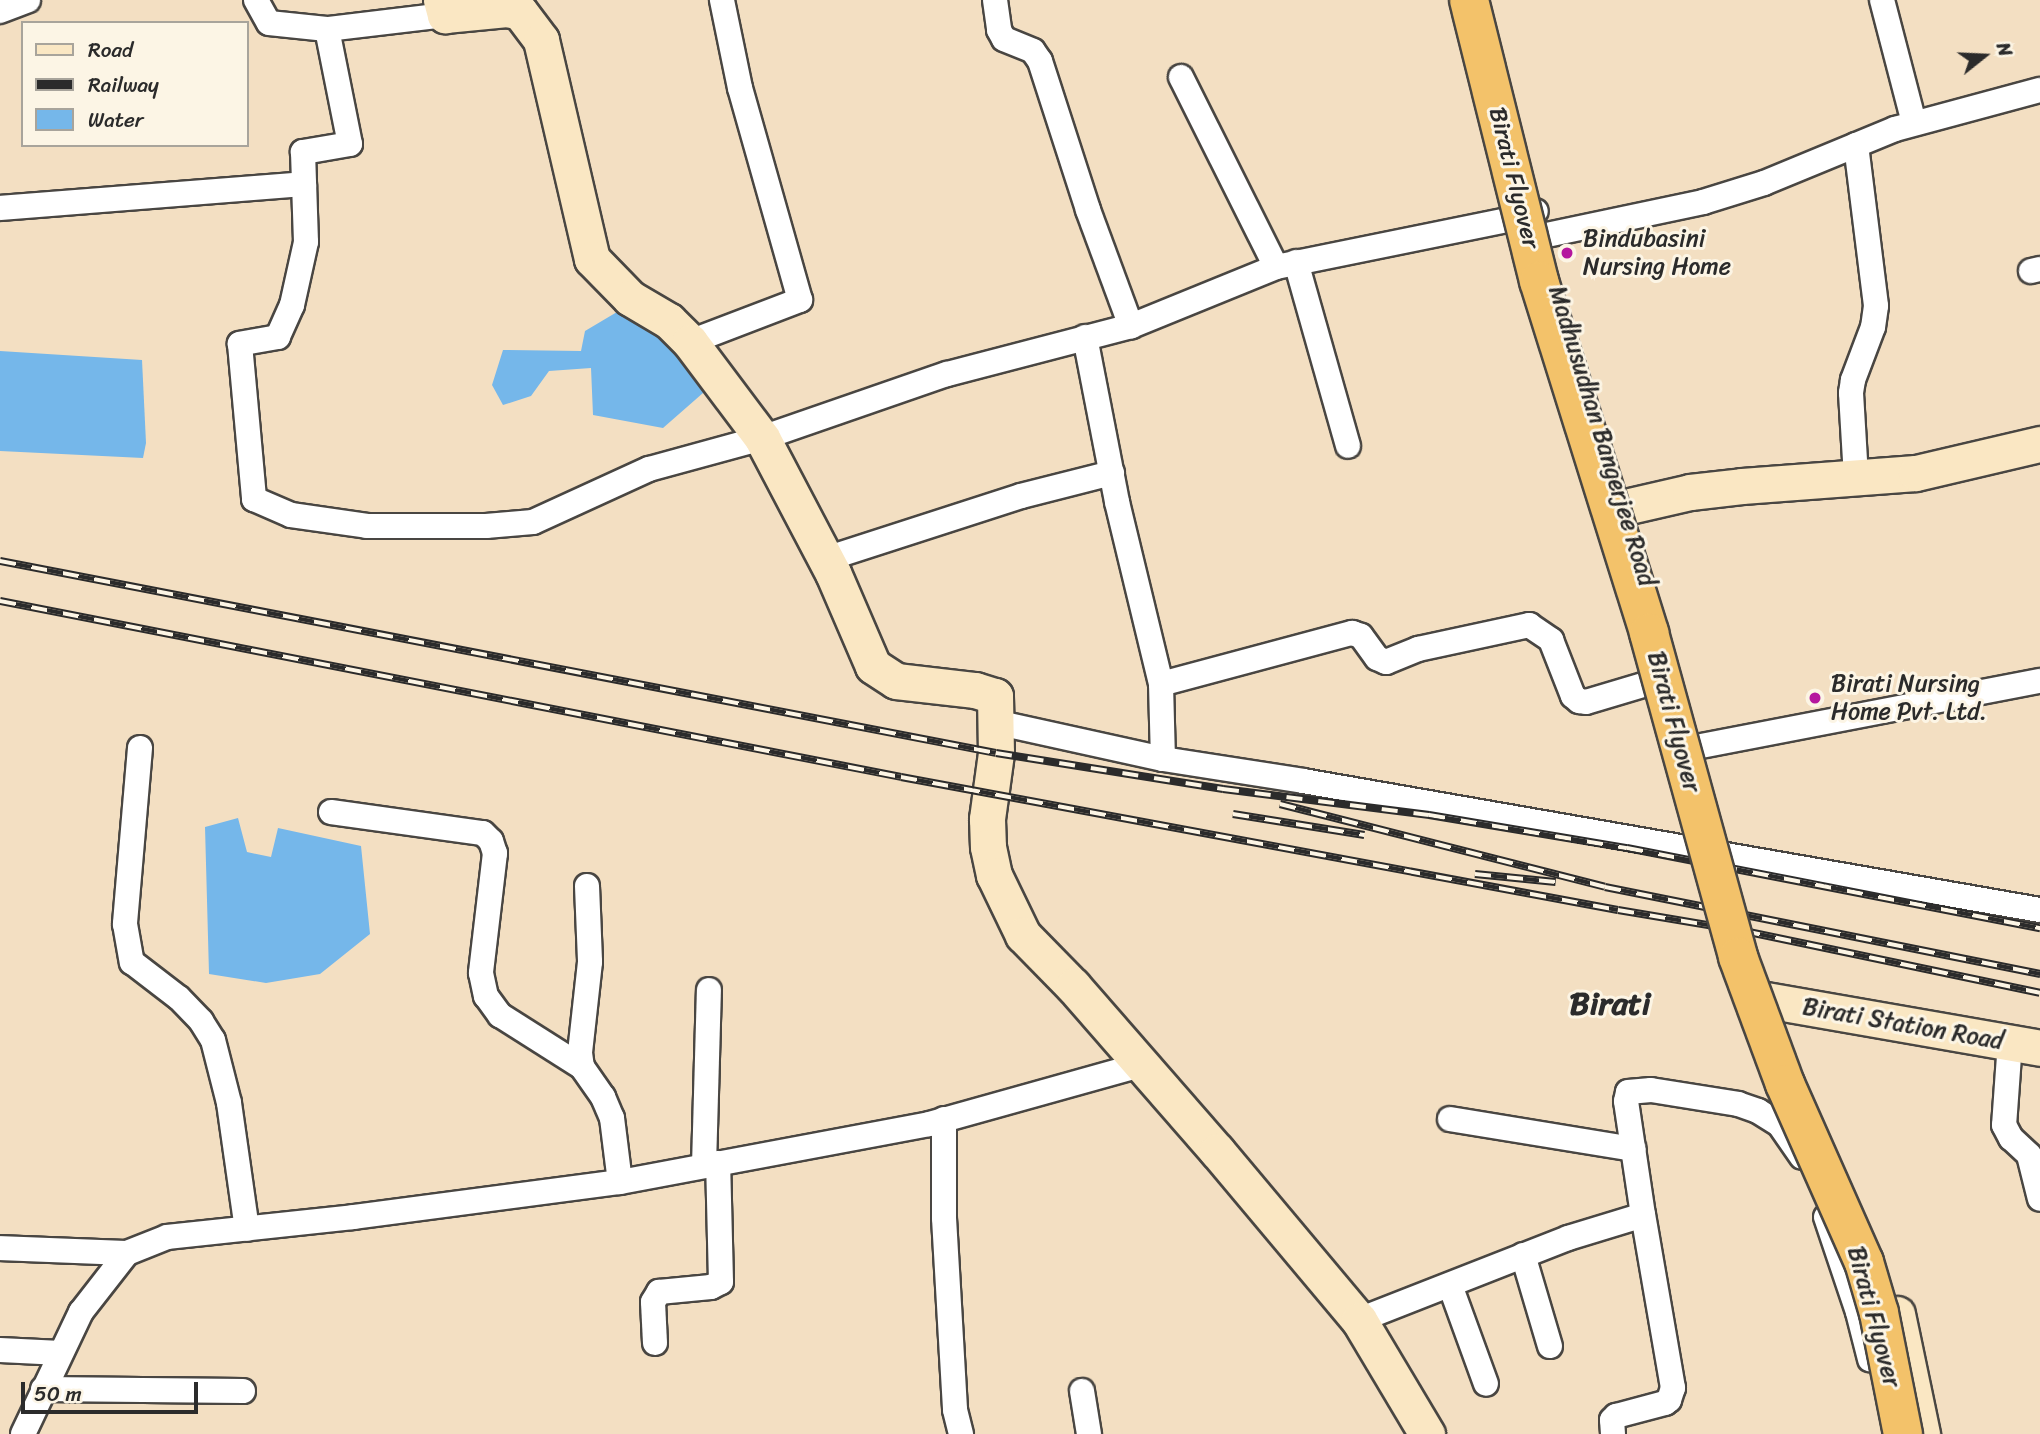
<!DOCTYPE html>
<style>
body{margin:0}
#map{position:relative;width:2040px;height:1434px;overflow:hidden;background:#f3dfc2;font-family:Sriracha,sans-serif}
div>[style]{position:absolute}
.water>*{inset:0;background:#75b7ea}
.roads{filter:drop-shadow(2px 0 #494642) drop-shadow(-2px 0 #494642) drop-shadow(0 2px #494642) drop-shadow(0 -2px #494642)}
.street>*{height:24px;margin:-12px;padding:0 12px;transform-origin:12px;border-radius:12px;background:#fff}
.secondary>*{height:35px;margin:-17.5px;padding:0 17.5px;transform-origin:17.5px;border-radius:17.5px;background:#fae7c3}
.rail>*{height:8px;margin-top:-4px;transform-origin:0;background:repeating-linear-gradient(90deg,#fcf5e5 0 16px,#2b2b2b 0 32px);box-sizing:border-box;border-block:2px solid #2b2b2b}
.bridges{filter:drop-shadow(2px 0 #494642) drop-shadow(-2px 0 #494642) drop-shadow(0 2px #494642) drop-shadow(0 -2px #494642)}
.primary-bridge>*{height:38px;margin:-19px;padding:0 19px;transform-origin:19px;border-radius:19px;background:#f3c26a}
.dots>*{width:19px;height:19px;translate:-50% -50%;box-sizing:border-box;border:4px solid #fcf5e5;border-radius:50%}
span{translate:-50% -50%;white-space:nowrap;text-align:center;line-height:1.15;-webkit-text-stroke:6px #fcf5e5;paint-order:stroke}
.street-label{font-size:24px;color:#2b2b2b}
.poi-label{font-size:24px;color:#2b2b2b}
.left{translate:0 -50%;text-align:left}
.district-label{font-size:32px;color:#2b2b2b;font-weight:700}
.legend{position:absolute;left:21px;top:21px;width:228px;height:126px;box-sizing:border-box;background:#fcf5e5;border:2px solid #a8a49b;margin:0;padding:9px 12px;list-style:none;font-size:21px;color:#2b2b2b}
.legend li{display:flex;align-items:center;gap:14px;height:35px}
.legend b{width:35px;border:2px solid #a8a49b}
.north{position:absolute;left:1949px;top:21px;width:70px;height:70px;-webkit-text-stroke:5px #fcf5e5;paint-order:stroke;rotate:72deg;font-size:19px;font-weight:700;line-height:28px;text-align:center;color:#2b2b2b}
.north::after{content:'';display:block;margin:auto;width:24px;height:32px;background:#2b2b2b;clip-path:polygon(50% 0,100% 100%,50% 72%,0 100%)}
.scale{position:absolute;left:21px;top:1382px;width:177px;height:32px;box-sizing:border-box;border:4px solid #2b2b2b;border-top:0;padding-left:9px;font-size:21px;line-height:24px;white-space:nowrap;color:#2b2b2b;-webkit-text-stroke:5px #fcf5e5;paint-order:stroke}
</style>
<div id="map">
<div class="water">
<div style="clip-path:polygon(617px 312px,663px 332px,711px 386px,663px 428px,593px 415px,591px 368px,549px 371px,531px 396px,503px 405px,492px 385px,503px 350px,581px 351px,585px 331px)"></div>
<div style="clip-path:polygon(0 351px,142px 360px,146px 443px,143px 458px,0 451px)"></div>
<div style="clip-path:polygon(238px 818px,247px 852px,271px 857px,278px 828px,361px 846px,370px 934px,320px 974px,266px 983px,209px 974px,205px 827px)"></div>
</div>
<div class="roads">
<div class="street">
<div style="left:256px;top:0;width:26px;rotate:61deg"></div>
<div style="left:269px;top:23px;width:58px;rotate:5.9deg"></div>
<div style="left:995px;top:0;width:30px;rotate:82deg"></div>
<div style="left:999px;top:30px;width:10px;rotate:61deg"></div>
<div style="left:1004px;top:39px;width:31px;rotate:22deg"></div>
<div style="left:1033px;top:51px;width:12px;rotate:55deg"></div>
<div style="left:1040px;top:61px;width:157px;rotate:72.1deg"></div>
<div style="left:1088px;top:210px;width:124px;rotate:69.7deg"></div>
<div style="left:1882px;top:0;width:127px;rotate:75.4deg"></div>
<div style="left:0;top:11px;width:30px;rotate:-21deg"></div>
<div style="left:445px;top:15px;width:119px;rotate:173.2deg"></div>
<div style="left:327px;top:29px;width:117px;rotate:78.7deg"></div>
<div style="left:350px;top:144px;width:48px;rotate:170.3deg"></div>
<div style="left:303px;top:152px;width:90px;rotate:88.1deg"></div>
<div style="left:306px;top:242px;width:65px;rotate:102.5deg"></div>
<div style="left:292px;top:305px;width:35px;rotate:114deg"></div>
<div style="left:278px;top:337px;width:39px;rotate:170deg"></div>
<div style="left:240px;top:344px;width:156px;rotate:84.8deg"></div>
<div style="left:254px;top:499px;width:40px;rotate:23.4deg"></div>
<div style="left:291px;top:515px;width:77px;rotate:8.2deg"></div>
<div style="left:367px;top:526px;width:119px"></div>
<div style="left:486px;top:526px;width:47px;rotate:-4.9deg"></div>
<div style="left:533px;top:522px;width:128px;rotate:-24.6deg"></div>
<div style="left:649px;top:469px;width:117px;rotate:-15.3deg"></div>
<div style="left:762px;top:438px;width:196px;rotate:-19.1deg"></div>
<div style="left:947px;top:374px;width:190px;rotate:-14.6deg"></div>
<div style="left:1131px;top:326px;width:157px;rotate:-22.1deg"></div>
<div style="left:1276px;top:267px;width:236px;rotate:-11.5deg"></div>
<div style="left:1507px;top:220px;width:30px;rotate:-17deg"></div>
<div style="left:1181px;top:77px;width:212px;rotate:63.4deg"></div>
<div style="left:1856px;top:145px;width:162px;rotate:82.9deg"></div>
<div style="left:1876px;top:306px;width:21px;rotate:98deg"></div>
<div style="left:1873px;top:327px;width:57px;rotate:110.7deg"></div>
<div style="left:1853px;top:380px;width:13px;rotate:99deg"></div>
<div style="left:1851px;top:393px;width:85px;rotate:86.6deg"></div>
<div style="left:0;top:208px;width:305px;rotate:-4.5deg"></div>
<div style="left:1542px;top:236px;width:165px;rotate:-11.9deg"></div>
<div style="left:1703px;top:202px;width:64px;rotate:-17.3deg"></div>
<div style="left:1764px;top:183px;width:142px;rotate:-22.4deg"></div>
<div style="left:1895px;top:129px;width:150px;rotate:-15.1deg"></div>
<div style="left:1296px;top:262px;width:191px;rotate:74.2deg"></div>
<div style="left:2031px;top:271px;width:9px;rotate:-13deg"></div>
<div style="left:1085px;top:337px;width:168px;rotate:79deg"></div>
<div style="left:1117px;top:502px;width:187px;rotate:76.4deg"></div>
<div style="left:1161px;top:684px;width:75px;rotate:88.5deg"></div>
<div style="left:690px;top:342px;width:118px;rotate:-20.9deg"></div>
<div style="left:800px;top:300px;width:220px;rotate:-105.8deg"></div>
<div style="left:740px;top:88px;width:90px;rotate:-101.6deg"></div>
<div style="left:826px;top:559px;width:205px;rotate:-17.9deg"></div>
<div style="left:1021px;top:496px;width:94px;rotate:-14.2deg"></div>
<div style="left:1161px;top:684px;width:198px;rotate:-15deg"></div>
<div style="left:1352px;top:633px;width:9px;rotate:18deg"></div>
<div style="left:1361px;top:636px;width:27px;rotate:54deg"></div>
<div style="left:1377px;top:658px;width:10px;rotate:24deg"></div>
<div style="left:1386px;top:662px;width:35px;rotate:-22deg"></div>
<div style="left:1418px;top:649px;width:114px;rotate:-12.2deg"></div>
<div style="left:1529px;top:625px;width:27px;rotate:34deg"></div>
<div style="left:1551px;top:640px;width:60px;rotate:68.6deg"></div>
<div style="left:1573px;top:696px;width:8px;rotate:40deg"></div>
<div style="left:1579px;top:701px;width:7px;rotate:8deg"></div>
<div style="left:1586px;top:702px;width:63px;rotate:-16.7deg"></div>
<div style="left:995px;top:722px;width:172px;rotate:12.4deg"></div>
<div style="left:1163px;top:759px;width:142px;rotate:8.9deg"></div>
<div style="left:1303px;top:781px;width:748px;rotate:9.93deg"></div>
<div style="left:1696px;top:747px;width:350px;rotate:-10.9deg"></div>
<div style="left:140px;top:748px;width:177px;rotate:94.9deg"></div>
<div style="left:125px;top:924px;width:39px;rotate:80deg"></div>
<div style="left:132px;top:962px;width:59px;rotate:37.5deg"></div>
<div style="left:179px;top:998px;width:32px;rotate:46deg"></div>
<div style="left:201px;top:1021px;width:22px;rotate:58deg"></div>
<div style="left:213px;top:1040px;width:65px;rotate:75.7deg"></div>
<div style="left:229px;top:1103px;width:127px;rotate:81.9deg"></div>
<div style="left:331px;top:812px;width:153px;rotate:7.9deg"></div>
<div style="left:483px;top:833px;width:11px;rotate:45deg"></div>
<div style="left:491px;top:841px;width:13px;rotate:72deg"></div>
<div style="left:495px;top:853px;width:121px;rotate:96.7deg"></div>
<div style="left:481px;top:973px;width:24px;rotate:78deg"></div>
<div style="left:486px;top:996px;width:24px;rotate:54deg"></div>
<div style="left:500px;top:1015px;width:97px;rotate:32.4deg"></div>
<div style="left:587px;top:886px;width:76px;rotate:87.7deg"></div>
<div style="left:590px;top:962px;width:92px;rotate:96.3deg"></div>
<div style="left:580px;top:1053px;width:14px;rotate:82deg"></div>
<div style="left:582px;top:1067px;width:37px;rotate:55deg"></div>
<div style="left:603px;top:1097px;width:23px;rotate:67deg"></div>
<div style="left:612px;top:1118px;width:64px;rotate:82.9deg"></div>
<div style="left:2010px;top:1042px;width:83px;rotate:94.1deg"></div>
<div style="left:2004px;top:1125px;width:15px;rotate:62deg"></div>
<div style="left:2011px;top:1138px;width:25px;rotate:43deg"></div>
<div style="left:2029px;top:1155px;width:45px;rotate:76deg"></div>
<div style="left:944px;top:1119px;width:99px;rotate:90deg"></div>
<div style="left:944px;top:1218px;width:192px;rotate:86.7deg"></div>
<div style="left:955px;top:1410px;width:25px;rotate:76deg"></div>
<div style="left:1450px;top:1119px;width:186px;rotate:9.3deg"></div>
<div style="left:704px;top:1166px;width:176px;rotate:-88.4deg"></div>
<div style="left:1826px;top:1217px;width:100px;rotate:71.4deg"></div>
<div style="left:1858px;top:1312px;width:49px;rotate:75.7deg"></div>
<div style="left:0;top:1248px;width:127px;rotate:2.3deg"></div>
<div style="left:1523px;top:1255px;width:95px;rotate:73.5deg"></div>
<div style="left:1450px;top:1285px;width:105px;rotate:70deg"></div>
<div style="left:1359px;top:1320px;width:225px;rotate:-21.4deg"></div>
<div style="left:1568px;top:1238px;width:78px;rotate:-17deg"></div>
<div style="left:655px;top:1343px;width:41px;rotate:-92.8deg"></div>
<div style="left:653px;top:1302px;width:12px;rotate:-59deg"></div>
<div style="left:659px;top:1292px;width:52px;rotate:-5.5deg"></div>
<div style="left:711px;top:1287px;width:11px;rotate:-27deg"></div>
<div style="left:721px;top:1282px;width:119px;rotate:-91.4deg"></div>
<div style="left:0;top:1350px;width:61px;rotate:2.8deg"></div>
<div style="left:43px;top:1389px;width:200px;rotate:0.6deg"></div>
<div style="left:1082px;top:1391px;width:44px;rotate:80.8deg"></div>
<div style="left:23px;top:1434px;width:135px;rotate:-64.6deg"></div>
<div style="left:81px;top:1312px;width:75px;rotate:-52.1deg"></div>
<div style="left:127px;top:1253px;width:43px;rotate:-21.8deg"></div>
<div style="left:167px;top:1237px;width:187px;rotate:-6.1deg"></div>
<div style="left:353px;top:1217px;width:269px;rotate:-7.5deg"></div>
<div style="left:620px;top:1182px;width:314px;rotate:-10.6deg"></div>
<div style="left:929px;top:1124px;width:219px;rotate:-15.6deg"></div>
<div style="left:1613px;top:1434px;width:14px;rotate:-94deg"></div>
<div style="left:1612px;top:1420px;width:6px;rotate:-45deg"></div>
<div style="left:1616px;top:1416px;width:51px;rotate:-14.9deg"></div>
<div style="left:1665px;top:1403px;width:5px;rotate:-37deg"></div>
<div style="left:1669px;top:1400px;width:13px;rotate:-72deg"></div>
<div style="left:1673px;top:1388px;width:176px;rotate:-99.8deg"></div>
<div style="left:1643px;top:1215px;width:115px;rotate:-98.5deg"></div>
<div style="left:1626px;top:1101px;width:9px;rotate:-77deg"></div>
<div style="left:1628px;top:1092px;width:23px;rotate:-5deg"></div>
<div style="left:1651px;top:1090px;width:88px;rotate:9.1deg"></div>
<div style="left:1738px;top:1104px;width:21px;rotate:19deg"></div>
<div style="left:1758px;top:1111px;width:25px;rotate:32deg"></div>
<div style="left:1779px;top:1124px;width:40px;rotate:55.1deg"></div>
</div>
<div class="secondary">
<div style="left:441px;top:0;width:16px;rotate:75deg"></div>
<div style="left:445px;top:15px;width:62px;rotate:-5.5deg"></div>
<div style="left:507px;top:9px;width:13px;rotate:13deg"></div>
<div style="left:520px;top:12px;width:35px;rotate:53deg"></div>
<div style="left:541px;top:40px;width:225px;rotate:76.9deg"></div>
<div style="left:592px;top:259px;width:54px;rotate:45.7deg"></div>
<div style="left:630px;top:298px;width:45px;rotate:30.5deg"></div>
<div style="left:669px;top:321px;width:30px;rotate:45deg"></div>
<div style="left:690px;top:342px;width:120px;rotate:53.1deg"></div>
<div style="left:762px;top:438px;width:153px;rotate:62.3deg"></div>
<div style="left:833px;top:573px;width:101px;rotate:66.7deg"></div>
<div style="left:873px;top:666px;width:27px;rotate:33deg"></div>
<div style="left:896px;top:681px;width:80px;rotate:6.5deg"></div>
<div style="left:975px;top:690px;width:21px;rotate:17deg"></div>
<div style="left:995px;top:696px;width:57px;rotate:89deg"></div>
<div style="left:996px;top:753px;width:67px;rotate:97.8deg"></div>
<div style="left:987px;top:819px;width:28px;rotate:88deg"></div>
<div style="left:988px;top:847px;width:29px;rotate:78deg"></div>
<div style="left:994px;top:875px;width:67px;rotate:64.2deg"></div>
<div style="left:1023px;top:935px;width:71px;rotate:45.6deg"></div>
<div style="left:1073px;top:986px;width:219px;rotate:48.9deg"></div>
<div style="left:1217px;top:1151px;width:221px;rotate:50deg"></div>
<div style="left:1359px;top:1320px;width:133px;rotate:59.2deg"></div>
<div style="left:1625px;top:507px;width:67px;rotate:-13deg"></div>
<div style="left:1690px;top:492px;width:52px;rotate:-6.6deg"></div>
<div style="left:1742px;top:486px;width:174px;rotate:-4.3deg"></div>
<div style="left:1916px;top:473px;width:127px;rotate:-13.2deg"></div>
<div style="left:1766px;top:1000px;width:278px;rotate:9.9deg"></div>
<div style="left:1897px;top:1314px;width:123px;rotate:78.2deg"></div>
</div>
</div>
<div class="rail">
<div style="left:0;top:561px;width:1014px;rotate:10.91deg"></div>
<div style="left:996px;top:753px;width:230px;rotate:9deg"></div>
<div style="left:1223px;top:789px;width:208px;rotate:7.2deg"></div>
<div style="left:1429px;top:815px;width:201px;rotate:9.5deg"></div>
<div style="left:1627px;top:848px;width:421px;rotate:11deg"></div>
<div style="left:0;top:601px;width:918px;rotate:11.05deg"></div>
<div style="left:901px;top:777px;width:729px;rotate:10.51deg"></div>
<div style="left:1618px;top:910px;width:128px;rotate:9.5deg"></div>
<div style="left:1744px;top:931px;width:302px;rotate:11.8deg"></div>
<div style="left:1280px;top:804px;width:335px;rotate:14.3deg"></div>
<div style="left:1605px;top:887px;width:444px;rotate:11.3deg"></div>
<div style="left:1233px;top:814px;width:133px;rotate:9.1deg"></div>
<div style="left:1475px;top:874px;width:81px;rotate:5.6deg"></div>
</div>
<div class="bridges">
<div class="primary-bridge">
<div style="left:1469px;top:0;width:290px;rotate:76deg"></div>
<div style="left:1539px;top:281px;width:369px;rotate:72.6deg"></div>
<div style="left:1649px;top:633px;width:336px;rotate:74.6deg"></div>
<div style="left:1738px;top:957px;width:135px;rotate:69.7deg"></div>
<div style="left:1785px;top:1084px;width:195px;rotate:66.1deg"></div>
<div style="left:1864px;top:1262px;width:53px;rotate:73.6deg"></div>
<div style="left:1879px;top:1313px;width:123px;rotate:78.8deg"></div>
</div>
</div>
<div class="dots">
<div style="left:1567px;top:253px;background:#b5179e"></div>
<div style="left:1815px;top:698px;background:#b5179e"></div>
</div>
<div class="street-label">
<span style="left:1514px;top:178px;rotate:76deg">Birati Flyover</span>
<span style="left:1602px;top:436px;rotate:73deg">Madhusudhan Bangerjee Road</span>
<span style="left:1674px;top:722px;rotate:75deg">Birati Flyover</span>
<span style="left:1903px;top:1024px;rotate:10deg">Birati Station Road</span>
<span style="left:1874px;top:1317px;rotate:75deg">Birati Flyover</span>
</div>
<div class="poi-label">
<span class="left" style="left:1583px;top:253px">Bindubasini<br>Nursing Home</span>
<span class="left" style="left:1831px;top:698px">Birati Nursing<br>Home Pvt. Ltd.</span>
</div>
<div class="district-label">
<span style="left:1610px;top:1004px">Birati</span>
</div>
<ul class="legend">
<li><b style="height:9px;background:#fae7c3"></b>Road</li>
<li><b style="height:9px;background:#2b2b2b"></b>Railway</li>
<li><b style="height:19px;background:#75b7ea"></b>Water</li>
</ul>
<div class="north">N</div>
<div class="scale">50 m</div>
</div>
